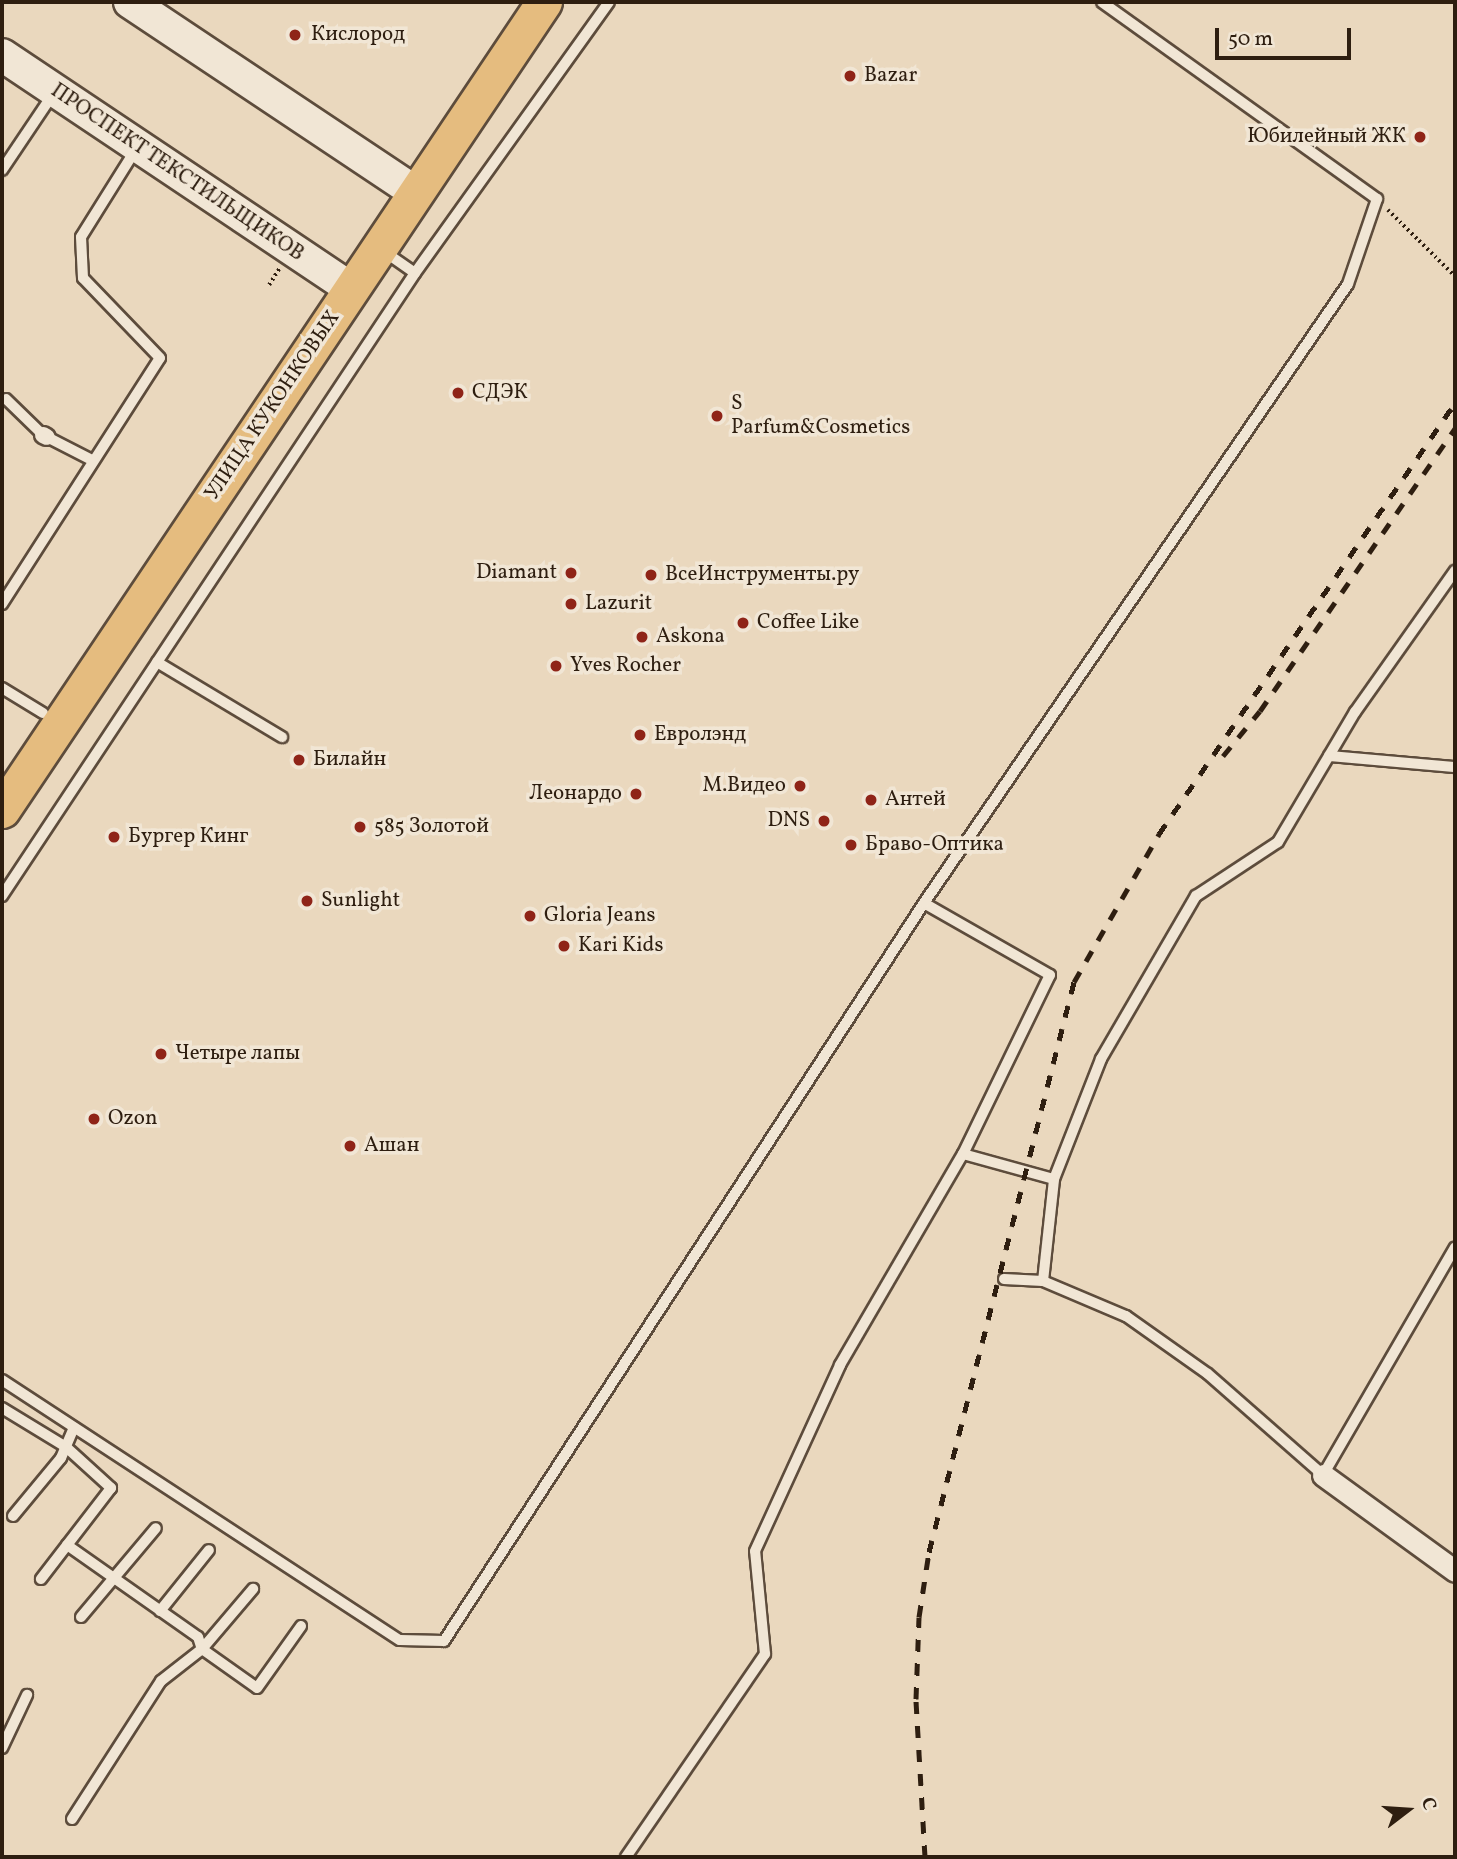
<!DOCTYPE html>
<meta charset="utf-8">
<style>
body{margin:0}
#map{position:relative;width:1457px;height:1859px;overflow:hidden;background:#ead8be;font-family:Vollkorn,serif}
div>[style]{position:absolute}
.path>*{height:3.5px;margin-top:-1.75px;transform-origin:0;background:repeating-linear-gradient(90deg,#2e1e10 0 2px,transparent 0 5.5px)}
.roads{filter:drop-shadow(2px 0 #5d4c3c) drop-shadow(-2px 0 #5d4c3c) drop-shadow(0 2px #5d4c3c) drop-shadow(0 -2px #5d4c3c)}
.service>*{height:10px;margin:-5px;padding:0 5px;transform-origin:5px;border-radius:5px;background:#f1e6d5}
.pedestrian>*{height:16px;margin:-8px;padding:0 8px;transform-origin:8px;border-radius:8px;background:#f1e6d5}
.minor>*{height:21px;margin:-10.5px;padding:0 10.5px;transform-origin:10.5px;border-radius:10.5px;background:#f1e6d5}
.secondary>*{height:32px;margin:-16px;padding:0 16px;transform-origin:16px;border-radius:16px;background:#f1e6d5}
.primary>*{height:35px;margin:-17.5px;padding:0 17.5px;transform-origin:17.5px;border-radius:17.5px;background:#e5bc7f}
.rail>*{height:5px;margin-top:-2.5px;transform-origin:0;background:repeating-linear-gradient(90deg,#2e1e10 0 12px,transparent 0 24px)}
.dots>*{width:19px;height:19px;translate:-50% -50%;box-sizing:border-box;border:4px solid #f1e6d5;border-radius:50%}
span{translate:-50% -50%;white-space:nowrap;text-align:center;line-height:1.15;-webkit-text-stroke:7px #f1e6d5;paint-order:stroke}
.poi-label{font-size:21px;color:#2e1e10}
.left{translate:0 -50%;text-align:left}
.right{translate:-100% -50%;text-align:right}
.street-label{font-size:21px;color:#2e1e10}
.frame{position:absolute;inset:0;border:4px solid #2e1e10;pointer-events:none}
.north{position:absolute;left:1373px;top:1775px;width:70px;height:70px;-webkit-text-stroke:5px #f1e6d5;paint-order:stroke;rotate:73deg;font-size:19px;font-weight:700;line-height:28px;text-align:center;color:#2e1e10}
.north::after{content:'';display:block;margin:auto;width:24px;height:32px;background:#2e1e10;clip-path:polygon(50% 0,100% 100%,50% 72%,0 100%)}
.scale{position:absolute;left:1215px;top:28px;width:136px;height:32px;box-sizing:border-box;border:4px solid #2e1e10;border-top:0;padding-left:9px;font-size:21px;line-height:24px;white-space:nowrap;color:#2e1e10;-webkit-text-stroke:5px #f1e6d5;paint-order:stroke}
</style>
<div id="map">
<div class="path">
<div style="left:1388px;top:210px;width:94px;rotate:44.6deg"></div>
<div style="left:269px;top:285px;width:19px;rotate:-58deg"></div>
</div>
<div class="roads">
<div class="service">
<div style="left:2px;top:170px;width:92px;rotate:-56.1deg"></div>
<div style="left:382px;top:250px;width:40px;rotate:34.9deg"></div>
<div style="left:415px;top:273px;width:333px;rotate:-54.4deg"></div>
<div style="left:6px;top:399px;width:52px;rotate:44.2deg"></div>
<div style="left:47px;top:437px;width:51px;rotate:27.1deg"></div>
<div style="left:2px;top:604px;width:292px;rotate:-57.3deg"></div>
<div style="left:160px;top:358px;width:111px;rotate:-133.9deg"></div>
<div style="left:83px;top:278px;width:41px;rotate:-92.8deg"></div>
<div style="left:81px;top:237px;width:104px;rotate:-58deg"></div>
<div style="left:157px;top:662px;width:146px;rotate:31deg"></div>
<div style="left:2px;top:688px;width:48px;rotate:31.4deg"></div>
<div style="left:1329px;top:756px;width:126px;rotate:5deg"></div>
<div style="left:2px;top:896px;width:747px;rotate:-56.46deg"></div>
<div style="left:963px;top:1154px;width:94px;rotate:15.4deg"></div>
<div style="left:1054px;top:1179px;width:129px;rotate:-68.6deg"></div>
<div style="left:1101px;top:1059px;width:189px;rotate:-59.8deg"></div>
<div style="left:1196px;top:896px;width:98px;rotate:-33.4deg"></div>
<div style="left:1278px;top:842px;width:151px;rotate:-59.4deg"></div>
<div style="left:1355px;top:712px;width:173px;rotate:-54.7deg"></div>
<div style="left:1004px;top:1279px;width:39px;rotate:3deg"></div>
<div style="left:1043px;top:1281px;width:90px;rotate:22.9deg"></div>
<div style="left:1126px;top:1316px;width:100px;rotate:35.3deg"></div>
<div style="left:1208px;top:1374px;width:153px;rotate:41.3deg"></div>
<div style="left:1323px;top:1475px;width:263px;rotate:-59.9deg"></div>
<div style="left:1043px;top:1281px;width:103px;rotate:-83.8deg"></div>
<div style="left:2px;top:1380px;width:475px;rotate:33.2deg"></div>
<div style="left:400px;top:1640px;width:44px;rotate:1.3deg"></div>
<div style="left:444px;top:1641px;width:880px;rotate:-56.96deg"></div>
<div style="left:2px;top:1408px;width:75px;rotate:31.4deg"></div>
<div style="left:66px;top:1447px;width:61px;rotate:42.3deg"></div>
<div style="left:111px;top:1488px;width:115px;rotate:127.6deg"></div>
<div style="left:13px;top:1516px;width:75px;rotate:-50.4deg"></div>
<div style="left:61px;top:1458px;width:33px;rotate:-67deg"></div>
<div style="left:67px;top:1545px;width:160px;rotate:35.1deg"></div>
<div style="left:198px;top:1637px;width:13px;rotate:72deg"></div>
<div style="left:202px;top:1649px;width:67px;rotate:35.3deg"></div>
<div style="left:257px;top:1688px;width:76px;rotate:-54.6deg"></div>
<div style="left:160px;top:1611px;width:78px;rotate:-51.2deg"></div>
<div style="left:81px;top:1617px;width:116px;rotate:-49.9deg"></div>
<div style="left:2px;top:1748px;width:59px;rotate:-64.7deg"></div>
<div style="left:72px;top:1819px;width:164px;rotate:-57.2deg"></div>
<div style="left:161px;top:1681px;width:52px;rotate:-38deg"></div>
<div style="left:202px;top:1649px;width:79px;rotate:-49.6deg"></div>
<div style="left:626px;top:1857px;width:246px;rotate:-55.6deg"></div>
<div style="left:765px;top:1654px;width:103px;rotate:-95.5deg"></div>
<div style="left:755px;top:1551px;width:205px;rotate:-65.4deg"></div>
<div style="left:840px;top:1365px;width:244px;rotate:-59.8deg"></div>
<div style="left:963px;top:1154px;width:199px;rotate:-64.1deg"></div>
<div style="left:1050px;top:975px;width:145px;rotate:-150.3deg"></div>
<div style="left:924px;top:903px;width:750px;rotate:-55.59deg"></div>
<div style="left:1348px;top:284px;width:90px;rotate:-71.2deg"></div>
<div style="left:1377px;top:199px;width:338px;rotate:-144.4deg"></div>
</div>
<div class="pedestrian">
<div style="left:43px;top:435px;width:4px;rotate:27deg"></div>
</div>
<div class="minor">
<div style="left:1323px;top:1475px;width:163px;rotate:36deg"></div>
</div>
<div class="secondary">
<div style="left:130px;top:2px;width:326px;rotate:33.7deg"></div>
<div style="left:2px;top:55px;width:421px;rotate:33.8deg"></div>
</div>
<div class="primary">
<div style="left:2px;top:810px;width:973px;rotate:-56.15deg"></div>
</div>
</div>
<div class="rail">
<div style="left:1223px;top:756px;width:58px;rotate:-50.6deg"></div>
<div style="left:1260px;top:711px;width:344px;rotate:-55.4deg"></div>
<div style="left:925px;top:1857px;width:158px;rotate:-93.3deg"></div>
<div style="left:916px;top:1699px;width:82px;rotate:-87.9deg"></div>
<div style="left:919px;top:1617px;width:66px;rotate:-81.3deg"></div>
<div style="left:929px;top:1552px;width:588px;rotate:-75.73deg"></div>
<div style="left:1074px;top:982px;width:171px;rotate:-60.1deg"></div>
<div style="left:1159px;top:834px;width:523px;rotate:-55.52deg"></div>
</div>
<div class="dots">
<div style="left:295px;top:35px;background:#8f2418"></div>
<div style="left:850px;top:76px;background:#8f2418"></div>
<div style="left:1420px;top:137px;background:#8f2418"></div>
<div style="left:458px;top:393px;background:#8f2418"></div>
<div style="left:717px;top:416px;background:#8f2418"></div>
<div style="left:571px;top:573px;background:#8f2418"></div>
<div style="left:651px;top:575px;background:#8f2418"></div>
<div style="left:571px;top:604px;background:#8f2418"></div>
<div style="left:743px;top:623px;background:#8f2418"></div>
<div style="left:642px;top:637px;background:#8f2418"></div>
<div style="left:556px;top:666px;background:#8f2418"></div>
<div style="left:640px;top:735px;background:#8f2418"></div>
<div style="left:299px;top:760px;background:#8f2418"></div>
<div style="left:800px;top:786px;background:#8f2418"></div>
<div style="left:636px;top:794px;background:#8f2418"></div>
<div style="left:871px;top:800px;background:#8f2418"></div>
<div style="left:824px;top:821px;background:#8f2418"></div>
<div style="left:360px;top:827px;background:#8f2418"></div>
<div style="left:114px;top:837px;background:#8f2418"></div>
<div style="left:851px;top:845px;background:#8f2418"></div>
<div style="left:307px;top:901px;background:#8f2418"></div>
<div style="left:530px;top:916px;background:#8f2418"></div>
<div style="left:564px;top:946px;background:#8f2418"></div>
<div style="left:161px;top:1054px;background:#8f2418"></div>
<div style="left:94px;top:1119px;background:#8f2418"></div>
<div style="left:350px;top:1146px;background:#8f2418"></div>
</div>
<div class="poi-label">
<span class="left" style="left:311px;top:35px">Кислород</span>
<span class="left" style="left:864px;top:76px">Bazar</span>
<span class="right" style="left:1406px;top:137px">Юбилейный ЖК</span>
<span class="left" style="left:472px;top:393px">СДЭК</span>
<span class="left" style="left:731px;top:416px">S<br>Parfum&amp;Cosmetics</span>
<span class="right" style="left:557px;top:573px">Diamant</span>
<span class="left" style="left:665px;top:575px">ВсеИнструменты.ру</span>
<span class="left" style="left:585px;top:604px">Lazurit</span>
<span class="left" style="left:757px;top:623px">Coffee Like</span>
<span class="left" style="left:656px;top:637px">Askona</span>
<span class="left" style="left:570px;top:666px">Yves Rocher</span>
<span class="left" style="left:654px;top:735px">Евролэнд</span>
<span class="left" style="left:313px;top:760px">Билайн</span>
<span class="right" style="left:786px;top:786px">М.Видео</span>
<span class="right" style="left:622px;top:794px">Леонардо</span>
<span class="left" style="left:885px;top:800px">Антей</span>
<span class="right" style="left:810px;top:821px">DNS</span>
<span class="left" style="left:374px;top:827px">585 Золотой</span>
<span class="left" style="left:128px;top:837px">Бургер Кинг</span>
<span class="left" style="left:865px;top:845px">Браво-Оптика</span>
<span class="left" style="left:321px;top:901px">Sunlight</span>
<span class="left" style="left:544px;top:916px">Gloria Jeans</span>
<span class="left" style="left:578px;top:946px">Kari Kids</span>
<span class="left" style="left:175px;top:1054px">Четыре лапы</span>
<span class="left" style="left:108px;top:1119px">Ozon</span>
<span class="left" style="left:364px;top:1146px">Ашан</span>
</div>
<div class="street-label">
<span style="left:177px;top:173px;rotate:34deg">ПРОСПЕКТ ТЕКСТИЛЬЩИКОВ</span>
<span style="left:273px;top:406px;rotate:-56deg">УЛИЦА КУКОНКОВЫХ</span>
</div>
<div class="frame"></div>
<div class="north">С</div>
<div class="scale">50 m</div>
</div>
